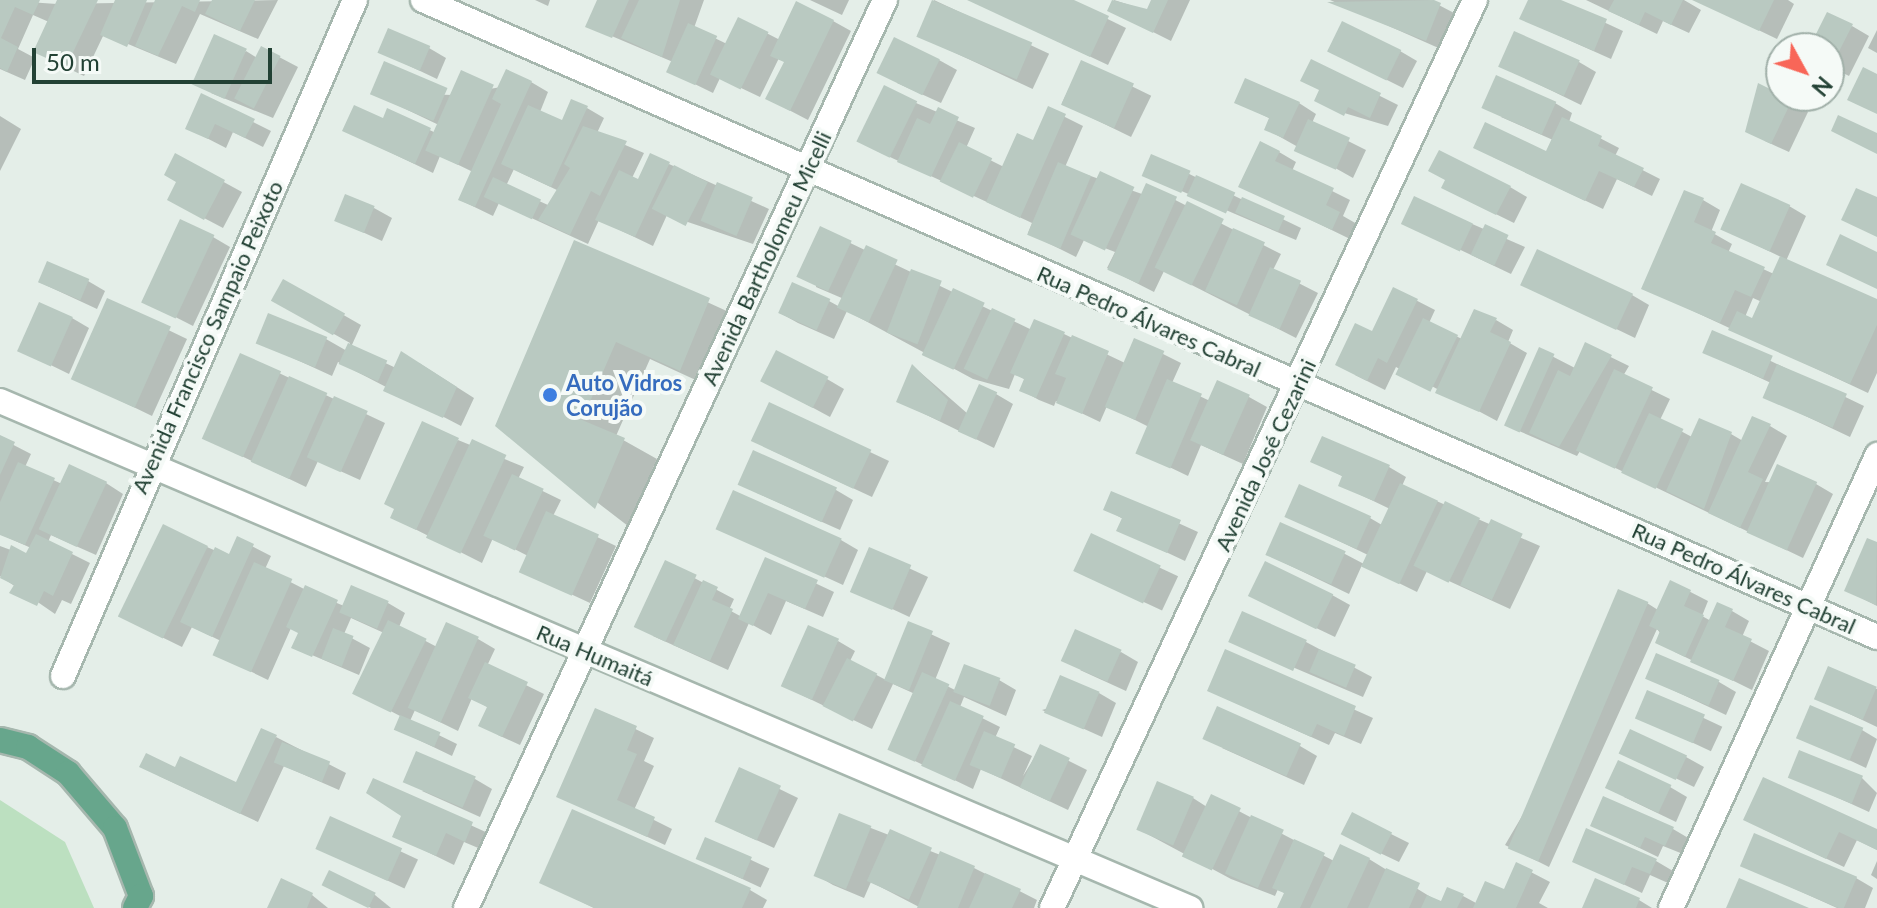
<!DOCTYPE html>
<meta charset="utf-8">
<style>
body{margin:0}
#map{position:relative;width:1877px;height:908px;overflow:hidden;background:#e4eee8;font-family:Lato,sans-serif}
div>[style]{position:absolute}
.green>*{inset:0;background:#bce0c0}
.shadow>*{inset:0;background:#0003;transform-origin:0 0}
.building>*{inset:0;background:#b9c9c1;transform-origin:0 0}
.roads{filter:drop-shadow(2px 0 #a6b7ae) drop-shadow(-2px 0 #a6b7ae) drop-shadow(0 2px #a6b7ae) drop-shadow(0 -2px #a6b7ae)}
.minor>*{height:24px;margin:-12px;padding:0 12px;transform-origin:12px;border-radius:12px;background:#fff}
.major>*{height:24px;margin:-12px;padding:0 12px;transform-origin:12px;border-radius:12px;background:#67a68c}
.dots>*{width:22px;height:22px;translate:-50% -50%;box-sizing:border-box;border:4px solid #f5faf7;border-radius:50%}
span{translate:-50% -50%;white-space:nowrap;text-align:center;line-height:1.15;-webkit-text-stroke:8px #f5faf7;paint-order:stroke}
.street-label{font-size:22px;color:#224134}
.shop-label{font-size:22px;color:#366cbe;font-weight:700}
.left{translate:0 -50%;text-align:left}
.north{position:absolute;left:1765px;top:32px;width:80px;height:80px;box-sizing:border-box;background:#f5faf7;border:2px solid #a1b0a9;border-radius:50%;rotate:130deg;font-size:22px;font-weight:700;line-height:32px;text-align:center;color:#224134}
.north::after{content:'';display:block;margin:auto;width:28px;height:36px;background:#f86658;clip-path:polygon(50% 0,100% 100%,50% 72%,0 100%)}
.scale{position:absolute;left:32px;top:48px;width:240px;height:36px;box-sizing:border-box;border:4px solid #224134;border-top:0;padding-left:10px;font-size:24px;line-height:28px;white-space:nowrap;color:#224134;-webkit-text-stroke:6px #f5faf7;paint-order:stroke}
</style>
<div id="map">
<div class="green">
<div style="clip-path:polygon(0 800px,65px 842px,94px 908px,0 908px)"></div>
</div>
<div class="shadow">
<div style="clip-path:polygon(0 0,57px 4px,278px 0,258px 39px,200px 14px,176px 64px,104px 34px,84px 76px,53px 61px,49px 22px,33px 15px,18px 49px,35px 58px,25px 80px,0 69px)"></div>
<div style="clip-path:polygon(535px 0,550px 0,548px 6px)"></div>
<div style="clip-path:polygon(600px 0,704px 0,694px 28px,727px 44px,739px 19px,780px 40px,833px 21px,851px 31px,808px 120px,785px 108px,785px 62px,779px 58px,760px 97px,720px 78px,713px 93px,668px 71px,673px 62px,588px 26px)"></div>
<div style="clip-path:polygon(810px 0,849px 0,842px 15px)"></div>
<div style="left:934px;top:0;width:127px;height:39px;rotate:25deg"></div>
<div style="clip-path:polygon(970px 0,1069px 0,1126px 28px,1108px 65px)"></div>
<div style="clip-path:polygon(1114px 0,1148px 11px,1153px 0,1190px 0,1171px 41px,1109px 10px)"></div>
<div style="clip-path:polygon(1330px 0,1429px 0,1458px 15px,1443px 50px)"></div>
<div style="clip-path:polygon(1530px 0,1556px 0,1623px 31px,1611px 59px,1522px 19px)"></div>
<div style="clip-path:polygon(1586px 0,1684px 0,1701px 10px,1689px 33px,1663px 21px,1657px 34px)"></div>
<div style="clip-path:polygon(1696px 0,1788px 0,1794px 4px,1777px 39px)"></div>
<div style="clip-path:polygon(1852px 26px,1869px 36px,1849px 76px,1829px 66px,1829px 48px,1812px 48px)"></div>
<div style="clip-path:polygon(1877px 30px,1877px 53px,1868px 48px)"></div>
<div style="clip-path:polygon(262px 48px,298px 67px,273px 118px,211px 93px,246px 51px,257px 58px)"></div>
<div style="clip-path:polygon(429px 48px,446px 58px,437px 79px,380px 52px)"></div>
<div style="clip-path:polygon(1400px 51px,1417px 61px,1403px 88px,1347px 60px)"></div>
<div style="clip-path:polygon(939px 60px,957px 70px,941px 103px,897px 83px)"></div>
<div style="left:1082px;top:62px;width:77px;height:46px;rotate:26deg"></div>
<div style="clip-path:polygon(1312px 62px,1398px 105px,1388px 126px,1334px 110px)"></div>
<div style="clip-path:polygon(1579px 62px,1596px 72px,1581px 105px,1501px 66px)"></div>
<div style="clip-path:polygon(evenodd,531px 82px,548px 92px,540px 112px,563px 122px,587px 108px,604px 118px,597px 133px,644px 153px,632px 178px,639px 181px,669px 164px,769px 209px,753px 244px,667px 215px,653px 246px,599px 220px,588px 244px,499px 203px,493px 216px,460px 200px,473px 172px,440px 156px,433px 173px,344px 130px,384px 120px,388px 110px,440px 135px,443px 127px,372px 93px,454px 95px,531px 82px,514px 169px,521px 173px,559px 191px,548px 205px,506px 186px,514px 169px)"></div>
<div style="clip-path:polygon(202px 96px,271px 131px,263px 147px,233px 132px,226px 148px,187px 128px)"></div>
<div style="clip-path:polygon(1237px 102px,1299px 103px,1316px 114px,1312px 123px,1366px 150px,1353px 178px,1266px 129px,1271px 119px)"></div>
<div style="clip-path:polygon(1791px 102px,1808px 112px,1789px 152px,1765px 141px)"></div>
<div style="clip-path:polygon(916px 103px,975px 128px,966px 148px,1004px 167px,1034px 142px,1049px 109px,1083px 126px,1065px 167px,1142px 194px,1146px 185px,1281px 254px,1273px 270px,1318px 293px,1296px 338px,1164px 271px,1154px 292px,1107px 268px,1115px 252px,1084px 240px,1076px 257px,1028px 233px,1032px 223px,877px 151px)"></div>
<div style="clip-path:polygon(1555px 103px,1572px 113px,1569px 122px,1619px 148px,1615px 156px,1660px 179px,1652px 196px,1617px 179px,1603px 209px,1493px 157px,1547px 153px,1553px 140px,1501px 117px)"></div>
<div style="clip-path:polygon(0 116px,21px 129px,0 171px)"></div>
<div style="clip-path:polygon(1279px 152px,1296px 162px,1292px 171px,1350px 200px,1343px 216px,1357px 224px,1350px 239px,1241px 186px)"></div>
<div style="clip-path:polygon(176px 156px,242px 192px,223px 228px,187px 209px)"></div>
<div style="clip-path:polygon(1152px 156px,1301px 228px,1296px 240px,1144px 175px)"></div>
<div style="clip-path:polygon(1510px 187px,1527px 197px,1514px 223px,1461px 197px)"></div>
<div style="clip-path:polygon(1415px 199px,1525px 247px,1511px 274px,1404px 223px)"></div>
<div style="clip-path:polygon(evenodd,1703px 200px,1720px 210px,1711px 232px,1732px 244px,1728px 253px,1774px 274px,1781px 257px,1723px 229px,1789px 206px,1806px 216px,1786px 261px,1877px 301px,1877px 373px,1868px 393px,1644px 288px,1703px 200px,1753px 298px,1762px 302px,1753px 321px,1745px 317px,1753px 298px)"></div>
<div style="clip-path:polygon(374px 208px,392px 218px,382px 241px,336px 220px)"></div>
<div style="clip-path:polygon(821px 229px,1032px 330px,1064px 334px,1125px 363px,1135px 340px,1181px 363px,1172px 383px,1210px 401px,1249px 397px,1267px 407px,1243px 464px,1201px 445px,1188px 476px,1138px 452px,1149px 427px,1107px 406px,1100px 422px,1056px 401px,1054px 406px,1039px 400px,1021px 390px,1026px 380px,1015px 374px,1009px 389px,973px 379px,847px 311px,834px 339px,798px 323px,780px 313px,829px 301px,840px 307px,844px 299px,816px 287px)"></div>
<div style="clip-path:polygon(213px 237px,230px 247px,193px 326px,144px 301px)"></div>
<div style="clip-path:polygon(576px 242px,742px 318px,713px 388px,650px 359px,616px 436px,657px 459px,628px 526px,498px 426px)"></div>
<div style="clip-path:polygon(88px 281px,105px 291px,97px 309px,39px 282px)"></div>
<div style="clip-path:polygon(284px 281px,361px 325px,351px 347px,396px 368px,419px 363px,474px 398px,461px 426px,338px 362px,332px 376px,258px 342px,326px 339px,347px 351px,350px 343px,275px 301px)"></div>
<div style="clip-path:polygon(1523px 284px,1632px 295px,1649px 305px,1635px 338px)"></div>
<div style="clip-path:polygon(1394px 289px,1435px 310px,1429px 323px,1462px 339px,1496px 320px,1513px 330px,1508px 342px,1527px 353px,1497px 421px,1396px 367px,1385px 390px,1355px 375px)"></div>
<div style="clip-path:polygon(108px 301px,187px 339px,152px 416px,88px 385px)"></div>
<div style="clip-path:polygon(72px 318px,89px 328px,69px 374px,20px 350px)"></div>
<div style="clip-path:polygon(1713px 333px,1864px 406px,1850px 437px,1765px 397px,1771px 383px,1704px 352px)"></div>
<div style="clip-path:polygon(1586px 345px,1629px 366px,1623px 376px,1670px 399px,1660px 420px,1692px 437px,1731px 434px,1743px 441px,1770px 426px,1787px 436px,1765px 482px,1816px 484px,1833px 494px,1803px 558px,1580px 451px,1577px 456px,1505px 425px,1540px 350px,1575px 368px)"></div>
<div style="clip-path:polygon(241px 355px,385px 423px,360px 480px,318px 461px,306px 487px,204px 438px)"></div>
<div style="clip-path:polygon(913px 366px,968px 414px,996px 394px,1013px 404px,994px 448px,898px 401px)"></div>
<div style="clip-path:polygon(827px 379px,844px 389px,830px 417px,780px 390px)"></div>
<div style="clip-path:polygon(770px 405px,889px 461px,872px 497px,771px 450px)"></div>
<div style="clip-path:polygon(0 438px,31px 454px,25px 467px,62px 484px,106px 483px,123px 494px,96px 555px,51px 535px,48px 542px,90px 563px,71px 604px,62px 600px,55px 614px,0 576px,0 546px,27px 556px,31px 548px,0 534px)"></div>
<div style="clip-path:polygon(458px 440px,524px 467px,518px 479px,561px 500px,553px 516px,616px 546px,590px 603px,521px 571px,528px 556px,493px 538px,482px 563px,393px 518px)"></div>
<div style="clip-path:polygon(1313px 461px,1389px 467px,1406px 477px,1402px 486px,1540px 546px,1510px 609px,1427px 571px,1417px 592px,1362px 565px,1349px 594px,1268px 555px,1345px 554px,1364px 564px,1368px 555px,1287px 516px,1370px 518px,1382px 525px,1390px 509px,1340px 485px,1344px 477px)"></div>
<div style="clip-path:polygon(836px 490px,853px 500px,840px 530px,757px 493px)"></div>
<div style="clip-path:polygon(1112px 493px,1198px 532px,1185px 561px,1119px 530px,1123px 519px,1106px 509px)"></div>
<div style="clip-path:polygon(718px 528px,841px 540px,858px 550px,843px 585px)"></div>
<div style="left:1092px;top:536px;width:95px;height:38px;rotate:25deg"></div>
<div style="clip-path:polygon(238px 539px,271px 556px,265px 569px,306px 590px,344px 606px,388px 603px,405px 613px,399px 627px,437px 647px,478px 639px,495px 649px,487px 666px,544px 694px,520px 745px,498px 735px,489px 708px,472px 698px,458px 731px,415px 710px,410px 721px,457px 744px,452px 756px,396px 729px,402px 717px,356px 693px,384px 633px,351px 618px,344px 634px,370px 648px,359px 675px,293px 647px,300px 632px,291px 628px,268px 680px,215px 654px,221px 641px,192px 627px,182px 647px,139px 626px,207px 547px,230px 557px)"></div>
<div style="clip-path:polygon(1868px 540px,1877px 544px,1877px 606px,1846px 590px)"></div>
<div style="left:870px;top:550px;width:64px;height:44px;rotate:25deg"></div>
<div style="clip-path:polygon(766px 560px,834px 592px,823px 617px,786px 601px,771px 635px,749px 623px,728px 670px,653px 636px,666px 563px,734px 599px,729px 610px,742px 617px)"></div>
<div style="clip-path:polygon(1671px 582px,1708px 601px,1702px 616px,1711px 621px,1732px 611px,1749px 621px,1742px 637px,1769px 651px,1752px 690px,1675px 652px,1657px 629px,1549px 867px,1505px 845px,1647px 603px,1658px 610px)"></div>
<div style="clip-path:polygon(1332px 595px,1350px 605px,1335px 637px,1268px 605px)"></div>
<div style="clip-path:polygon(909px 624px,950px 643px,935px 680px,955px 690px,999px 680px,1016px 690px,1006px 716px,964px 697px,960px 707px,1000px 727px,995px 738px,1032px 756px,1023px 776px,1041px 747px,1087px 770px,1068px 810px,981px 769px,973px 789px,890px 749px,915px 694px,893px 684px,872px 729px,783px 686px,838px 641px,855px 651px,850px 661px,886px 680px)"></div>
<div style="clip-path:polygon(1231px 641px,1306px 642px,1372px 677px,1363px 697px)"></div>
<div style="clip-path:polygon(1121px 652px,1138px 662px,1126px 691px,1080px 670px)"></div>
<div style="clip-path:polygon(1226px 652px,1373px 718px,1361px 744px,1335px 733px,1329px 745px,1209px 691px)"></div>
<div style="clip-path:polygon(1829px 669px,1877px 689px,1877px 727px,1816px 698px)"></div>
<div style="clip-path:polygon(1647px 678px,1719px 682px,1736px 692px,1726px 715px)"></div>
<div style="left:1648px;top:692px;width:82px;height:27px;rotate:25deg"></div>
<div style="clip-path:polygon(1099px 693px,1116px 703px,1102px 737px,1042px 710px)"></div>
<div style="clip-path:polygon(596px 710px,654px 738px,644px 761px,654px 766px,634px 810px,672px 829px,665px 845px,558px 796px)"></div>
<div style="clip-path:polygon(1862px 730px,1877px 739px,1866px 768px,1804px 739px)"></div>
<div style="clip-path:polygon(276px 737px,346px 773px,339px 790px,284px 766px,258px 822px,159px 776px,176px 769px,237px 785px)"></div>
<div style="clip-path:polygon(1300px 746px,1317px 756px,1304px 785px,1222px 748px)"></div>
<div style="clip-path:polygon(1621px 752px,1686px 757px,1704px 767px,1694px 787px)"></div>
<div style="clip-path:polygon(740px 770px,798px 798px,774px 848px,734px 830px)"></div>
<div style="clip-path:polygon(1790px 776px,1862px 778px,1877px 793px,1869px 812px)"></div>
<div style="clip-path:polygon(475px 779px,492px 789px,480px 817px,422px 791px)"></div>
<div style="clip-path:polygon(374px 781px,490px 834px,483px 850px,464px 842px,454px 865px,395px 836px,404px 815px)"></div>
<div style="clip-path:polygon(1670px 787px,1687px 797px,1676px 822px,1624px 797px)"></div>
<div style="clip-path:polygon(1212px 797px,1334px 861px,1369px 859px,1442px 904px,1463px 896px,1476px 903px,1505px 891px,1517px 865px,1550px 882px,1539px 903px,1548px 908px,1279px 908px,1286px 894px,1278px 889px,1275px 896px,1231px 879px,1138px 829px,1193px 798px,1207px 807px)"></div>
<div style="clip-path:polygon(1353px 815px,1409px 843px,1399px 862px,1361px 844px)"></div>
<div style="clip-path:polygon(840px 816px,974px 868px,1037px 900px,1034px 908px,921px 908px,871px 882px,864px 898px,833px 885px,816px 875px)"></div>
<div style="left:331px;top:819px;width:96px;height:32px;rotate:25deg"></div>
<div style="clip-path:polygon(1592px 825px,1673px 829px,1690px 839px,1683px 854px,1663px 846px,1658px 857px)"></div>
<div style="clip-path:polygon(1763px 829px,1877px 831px,1877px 850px,1857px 840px,1844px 867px)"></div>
<div style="left:706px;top:839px;width:70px;height:21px;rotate:25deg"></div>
<div style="clip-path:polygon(1574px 861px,1656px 861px,1673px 871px,1668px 883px,1650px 875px,1642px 893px)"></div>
<div style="clip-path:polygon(1877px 861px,1877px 879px,1871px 875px)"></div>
<div style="clip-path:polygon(1742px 865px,1856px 878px,1873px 888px,1865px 908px,1837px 908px)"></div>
<div style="clip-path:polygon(330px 873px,375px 895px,391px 908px,371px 908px,342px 894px)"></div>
<div style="clip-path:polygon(282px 881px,312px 895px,328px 908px,269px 908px)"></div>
<div style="clip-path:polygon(542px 882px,750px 890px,767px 900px,763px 908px,594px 908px)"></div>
<div style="clip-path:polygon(1639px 900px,1652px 908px,1584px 908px)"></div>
</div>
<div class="building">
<div style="clip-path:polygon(0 0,40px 0,33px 15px,15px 7px,1px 38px,18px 47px,7px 72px,0 68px)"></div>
<div style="clip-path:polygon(57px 0,98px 0,66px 67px,33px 52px)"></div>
<div style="clip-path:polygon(115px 0,147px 0,127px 47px,100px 35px)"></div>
<div style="clip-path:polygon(155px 0,200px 0,195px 12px,182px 6px,158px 56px,135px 46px)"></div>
<div style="clip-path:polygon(212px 0,255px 0,240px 31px,205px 14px)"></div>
<div style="clip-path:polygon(597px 0,629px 0,612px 38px,585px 27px)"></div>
<div style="clip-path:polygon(639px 0,680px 0,662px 57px,621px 38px)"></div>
<div style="left:932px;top:0;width:109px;height:40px;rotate:23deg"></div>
<div style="clip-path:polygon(967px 0,1074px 0,1109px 16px,1090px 57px)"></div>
<div style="clip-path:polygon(1112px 0,1147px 9px,1151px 0,1168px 0,1153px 33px,1107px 11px)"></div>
<div style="clip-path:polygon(1434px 0,1441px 3px,1426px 41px,1327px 2px)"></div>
<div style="clip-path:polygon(1528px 0,1561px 0,1607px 19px,1594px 51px,1519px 19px)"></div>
<div style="clip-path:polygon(1614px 0,1683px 0,1671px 25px,1645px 12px,1639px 25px,1608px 11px)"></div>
<div style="clip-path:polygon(1692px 0,1774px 0,1759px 31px)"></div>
<div style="clip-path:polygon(796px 1px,834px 20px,790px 111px,765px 99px,784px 62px,770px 56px)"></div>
<div style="clip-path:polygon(1827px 12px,1853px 24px,1829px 71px,1829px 48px,1809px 48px)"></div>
<div style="left:738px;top:17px;width:34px;height:64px;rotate:26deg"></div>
<div style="left:1342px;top:21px;width:66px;height:34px;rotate:26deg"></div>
<div style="left:688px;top:23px;width:32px;height:54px;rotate:24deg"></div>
<div style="left:388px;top:28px;width:46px;height:27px;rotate:23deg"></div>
<div style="left:1514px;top:31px;width:72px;height:39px;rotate:24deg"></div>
<div style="left:214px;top:34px;width:36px;height:55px;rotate:24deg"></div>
<div style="left:894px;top:37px;width:51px;height:40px;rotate:26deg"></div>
<div style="left:261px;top:46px;width:22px;height:59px;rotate:27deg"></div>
<div style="clip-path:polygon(1311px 59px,1381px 93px,1370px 118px,1348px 107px,1344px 116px,1314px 101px,1319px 90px,1300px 81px)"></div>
<div style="left:1081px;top:60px;width:58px;height:49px;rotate:24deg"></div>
<div style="left:384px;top:61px;width:69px;height:36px;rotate:23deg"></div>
<div style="clip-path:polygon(1863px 67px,1877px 74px,1877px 114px,1847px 100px)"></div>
<div style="clip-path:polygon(506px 69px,532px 81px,475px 207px,458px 200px,501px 104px,492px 99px)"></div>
<div style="left:461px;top:70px;width:36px;height:88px;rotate:24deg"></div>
<div style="left:1496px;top:75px;width:66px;height:36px;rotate:24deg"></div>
<div style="clip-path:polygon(1245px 78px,1300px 102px,1283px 138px,1264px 130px,1269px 118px,1234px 103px)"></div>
<div style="clip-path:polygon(1758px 83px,1792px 100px,1771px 144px,1745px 132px)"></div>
<div style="left:884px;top:85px;width:37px;height:63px;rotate:26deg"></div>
<div style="clip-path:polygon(201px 93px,255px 119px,245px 138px,215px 124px,208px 139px,185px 129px)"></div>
<div style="clip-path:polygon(571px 99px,588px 106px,551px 187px,501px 164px,528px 105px,562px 120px)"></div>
<div style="clip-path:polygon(354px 105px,383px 118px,387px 108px,431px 128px,415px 164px,342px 131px)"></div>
<div style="clip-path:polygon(1048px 106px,1066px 114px,1020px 218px,986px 202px,1017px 133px,1033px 140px)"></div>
<div style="clip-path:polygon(938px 107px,959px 117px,931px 177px,897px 162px,917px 118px,930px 124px)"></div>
<div style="clip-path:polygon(1838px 115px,1877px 133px,1877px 154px,1831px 131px)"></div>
<div style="clip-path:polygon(1562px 117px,1602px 136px,1598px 146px,1644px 168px,1634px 187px,1599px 171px,1585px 201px,1473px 148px,1485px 122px,1546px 151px)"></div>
<div style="left:1308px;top:119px;width:46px;height:35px;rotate:24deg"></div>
<div style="clip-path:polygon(583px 126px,627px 141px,600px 196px,591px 191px,570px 235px,538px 220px,570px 168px,564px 164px)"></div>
<div style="clip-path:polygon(1260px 141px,1280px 151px,1275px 161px,1334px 188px,1326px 205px,1340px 212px,1332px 230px,1238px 187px)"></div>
<div style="left:959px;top:142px;width:37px;height:44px;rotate:26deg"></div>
<div style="clip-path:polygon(1439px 150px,1511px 186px,1496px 215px,1441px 188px,1445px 180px,1428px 171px)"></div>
<div style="clip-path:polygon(175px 153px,225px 180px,204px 220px,167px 200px,176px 182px,164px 175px)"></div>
<div style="clip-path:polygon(650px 153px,670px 162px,635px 237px,595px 220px,619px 170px,638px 179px)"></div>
<div style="left:1151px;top:154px;width:43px;height:24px;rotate:23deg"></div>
<div style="left:1058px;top:162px;width:36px;height:79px;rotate:23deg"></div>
<div style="left:674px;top:165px;width:38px;height:49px;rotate:27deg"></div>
<div style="left:1100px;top:171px;width:38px;height:70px;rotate:25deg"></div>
<div style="left:1196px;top:175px;width:43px;height:23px;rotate:24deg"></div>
<div style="left:493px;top:177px;width:53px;height:22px;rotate:25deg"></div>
<div style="left:717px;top:182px;width:39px;height:42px;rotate:23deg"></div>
<div style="left:1146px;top:183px;width:34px;height:95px;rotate:24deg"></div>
<div style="left:1741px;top:183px;width:54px;height:51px;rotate:24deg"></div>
<div style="clip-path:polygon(1856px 188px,1877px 197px,1877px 237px,1841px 220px)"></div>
<div style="clip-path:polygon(1684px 190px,1704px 198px,1694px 222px,1716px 232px,1711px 243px,1765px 267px,1751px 297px,1735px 290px,1720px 323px,1641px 289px)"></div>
<div style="left:345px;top:194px;width:32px;height:29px;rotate:22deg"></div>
<div style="left:1414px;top:196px;width:65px;height:31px;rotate:25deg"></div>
<div style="left:1242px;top:197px;width:47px;height:17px;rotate:24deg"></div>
<div style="left:1187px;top:201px;width:41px;height:74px;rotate:26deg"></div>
<div style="left:180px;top:219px;width:38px;height:92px;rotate:25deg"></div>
<div style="left:1485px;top:224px;width:26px;height:34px;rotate:25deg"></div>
<div style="left:820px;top:226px;width:35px;height:56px;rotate:25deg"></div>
<div style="left:1233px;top:228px;width:35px;height:69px;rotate:24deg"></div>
<div style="clip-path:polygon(1840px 234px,1877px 252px,1877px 289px,1826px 265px)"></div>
<div style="clip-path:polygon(574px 240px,710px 298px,680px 371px,616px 342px,582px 420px,625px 438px,595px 509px,495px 426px)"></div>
<div style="left:866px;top:245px;width:35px;height:69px;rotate:25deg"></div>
<div style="left:1537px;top:249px;width:106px;height:40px;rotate:25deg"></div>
<div style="clip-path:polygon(1780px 256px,1877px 299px,1877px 325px,1850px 384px,1728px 330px,1737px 311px,1752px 318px)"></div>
<div style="left:47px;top:261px;width:46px;height:23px;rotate:23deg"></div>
<div style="left:1270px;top:267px;width:34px;height:53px;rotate:24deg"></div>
<div style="left:911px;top:269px;width:33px;height:68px;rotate:21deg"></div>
<div style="left:283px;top:279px;width:71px;height:25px;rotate:29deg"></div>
<div style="left:792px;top:282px;width:42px;height:34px;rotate:24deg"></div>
<div style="clip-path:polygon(1393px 287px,1418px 299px,1387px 363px,1378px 358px,1367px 381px,1335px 365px,1355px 323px,1372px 331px)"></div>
<div style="left:953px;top:288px;width:35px;height:74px;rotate:25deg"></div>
<div style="left:107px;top:298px;width:70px;height:89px;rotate:24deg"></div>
<div style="left:39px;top:302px;width:37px;height:54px;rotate:24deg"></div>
<div style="left:992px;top:308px;width:26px;height:67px;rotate:25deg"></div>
<div style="clip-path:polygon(1474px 309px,1497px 318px,1490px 332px,1511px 342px,1479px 412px,1435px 393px)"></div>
<div style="left:268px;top:313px;width:64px;height:33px;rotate:22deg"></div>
<div style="left:1423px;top:318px;width:39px;height:63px;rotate:26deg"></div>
<div style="clip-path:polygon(1034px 319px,1065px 332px,1036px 398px,1019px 391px,1024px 379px,1010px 373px)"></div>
<div style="left:1712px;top:330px;width:66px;height:25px;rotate:23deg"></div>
<div style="clip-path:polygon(1072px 335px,1109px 351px,1082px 414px,1056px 403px,1066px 378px,1055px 374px)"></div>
<div style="left:1134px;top:338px;width:33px;height:75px;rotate:23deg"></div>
<div style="clip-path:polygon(1585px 342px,1612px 355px,1559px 447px,1529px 433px,1558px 370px,1570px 376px)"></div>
<div style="left:348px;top:343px;width:43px;height:23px;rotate:24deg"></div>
<div style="left:1539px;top:347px;width:17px;height:86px;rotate:24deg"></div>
<div style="left:776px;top:350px;width:59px;height:35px;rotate:27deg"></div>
<div style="clip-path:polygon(401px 351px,457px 387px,443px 418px,383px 391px)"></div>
<div style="left:240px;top:353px;width:45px;height:94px;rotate:24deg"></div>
<div style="clip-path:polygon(912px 364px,948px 400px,940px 421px,896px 402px)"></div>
<div style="left:1777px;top:364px;width:76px;height:37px;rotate:23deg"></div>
<div style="left:1614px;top:369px;width:43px;height:90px;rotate:25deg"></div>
<div style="left:289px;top:376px;width:42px;height:94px;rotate:24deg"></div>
<div style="left:1167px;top:379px;width:38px;height:81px;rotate:23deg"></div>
<div style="left:1217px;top:380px;width:36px;height:66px;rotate:24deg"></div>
<div style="left:979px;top:384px;width:20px;height:52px;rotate:24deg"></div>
<div style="left:334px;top:396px;width:37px;height:67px;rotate:24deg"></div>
<div style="left:769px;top:402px;width:113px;height:43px;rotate:25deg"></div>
<div style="left:1649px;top:413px;width:38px;height:66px;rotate:25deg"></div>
<div style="clip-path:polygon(1752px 416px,1771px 424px,1748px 472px,1763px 479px,1740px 528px,1708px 513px)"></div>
<div style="clip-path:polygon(1699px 418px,1732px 432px,1704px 509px,1666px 491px)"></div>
<div style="clip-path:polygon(422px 421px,459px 438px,416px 530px,390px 518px,394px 509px,384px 504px)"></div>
<div style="clip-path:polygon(0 435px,15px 442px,0 475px)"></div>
<div style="clip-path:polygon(1322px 436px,1390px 465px,1374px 501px,1338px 486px,1342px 476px,1310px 462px)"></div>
<div style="left:472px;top:439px;width:38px;height:109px;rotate:25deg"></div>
<div style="left:753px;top:450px;width:92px;height:38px;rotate:24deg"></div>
<div style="clip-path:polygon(18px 462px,55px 478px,25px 545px,0 535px,0 502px)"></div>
<div style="left:69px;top:464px;width:42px;height:72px;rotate:25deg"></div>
<div style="left:1777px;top:464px;width:44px;height:75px;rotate:24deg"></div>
<div style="left:512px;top:474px;width:35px;height:68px;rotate:25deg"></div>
<div style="left:1400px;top:483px;width:42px;height:92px;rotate:25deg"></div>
<div style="left:1299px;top:484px;width:79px;height:36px;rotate:24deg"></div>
<div style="left:733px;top:490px;width:119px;height:43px;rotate:24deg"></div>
<div style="clip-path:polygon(1111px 491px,1181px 520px,1167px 553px,1116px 531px,1122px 518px,1103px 510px)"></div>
<div style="left:1445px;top:501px;width:39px;height:72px;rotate:26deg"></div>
<div style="left:546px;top:511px;width:58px;height:67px;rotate:24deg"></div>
<div style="left:1491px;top:519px;width:35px;height:73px;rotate:25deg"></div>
<div style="left:1280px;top:522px;width:72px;height:36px;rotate:24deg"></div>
<div style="left:163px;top:524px;width:50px;height:103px;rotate:26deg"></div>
<div style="left:1091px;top:533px;width:77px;height:42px;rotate:25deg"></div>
<div style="clip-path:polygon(36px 534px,73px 552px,53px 596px,44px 591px,37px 606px,9px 593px,14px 585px,0 578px,11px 545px,26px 553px)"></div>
<div style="clip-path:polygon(237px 536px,254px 544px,212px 637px,180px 622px,215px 547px,229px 554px)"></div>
<div style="clip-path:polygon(1867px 538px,1877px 542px,1876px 605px,1844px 591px)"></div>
<div style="left:869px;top:547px;width:46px;height:49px;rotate:23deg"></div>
<div style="clip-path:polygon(765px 557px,818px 580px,805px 609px,768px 593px,753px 626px,738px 619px)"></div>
<div style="left:665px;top:560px;width:35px;height:74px;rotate:25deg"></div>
<div style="left:1265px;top:561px;width:76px;height:39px;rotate:26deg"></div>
<div style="left:254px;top:562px;width:42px;height:102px;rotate:24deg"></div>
<div style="clip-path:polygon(703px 580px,718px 587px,712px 600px,733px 609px,710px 661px,673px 645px)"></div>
<div style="clip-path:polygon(1670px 580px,1691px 590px,1684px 606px,1704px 615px,1685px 657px,1655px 643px,1660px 631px,1649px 626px)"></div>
<div style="clip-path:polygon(305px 585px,338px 600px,312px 657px,291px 648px,298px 633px,286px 627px)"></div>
<div style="left:351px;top:585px;width:41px;height:30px;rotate:23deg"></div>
<div style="left:1618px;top:589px;width:33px;height:282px;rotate:23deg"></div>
<div style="clip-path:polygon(1717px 602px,1733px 609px,1725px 627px,1752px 639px,1733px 681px,1690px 662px)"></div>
<div style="left:1242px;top:611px;width:71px;height:34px;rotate:24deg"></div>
<div style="left:388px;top:620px;width:43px;height:82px;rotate:26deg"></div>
<div style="left:908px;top:621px;width:27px;height:64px;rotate:22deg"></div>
<div style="left:446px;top:622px;width:36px;height:94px;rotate:24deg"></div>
<div style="left:808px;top:625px;width:34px;height:67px;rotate:24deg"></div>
<div style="left:333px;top:628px;width:22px;height:33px;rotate:21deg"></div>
<div style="left:1075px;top:629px;width:51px;height:35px;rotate:24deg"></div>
<div style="clip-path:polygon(1225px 649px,1356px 706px,1344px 736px,1317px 724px,1311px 737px,1207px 691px)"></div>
<div style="left:1319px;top:649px;width:40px;height:25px;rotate:23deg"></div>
<div style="left:1656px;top:653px;width:69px;height:28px;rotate:23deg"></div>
<div style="left:847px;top:658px;width:34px;height:54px;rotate:27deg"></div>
<div style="clip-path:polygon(485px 662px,528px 682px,502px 737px,478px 726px,487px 707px,468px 698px)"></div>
<div style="left:964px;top:664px;width:39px;height:30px;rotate:21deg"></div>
<div style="left:1828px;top:666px;width:53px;height:36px;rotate:23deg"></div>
<div style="left:922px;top:672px;width:30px;height:85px;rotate:24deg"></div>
<div style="left:1060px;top:675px;width:43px;height:41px;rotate:23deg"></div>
<div style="left:1647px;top:690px;width:63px;height:31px;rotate:23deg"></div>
<div style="left:950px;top:701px;width:37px;height:71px;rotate:24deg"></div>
<div style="left:1810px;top:705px;width:58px;height:36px;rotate:23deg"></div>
<div style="left:1217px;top:706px;width:92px;height:36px;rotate:24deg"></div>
<div style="clip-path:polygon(595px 708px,637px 726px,627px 750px,637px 754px,617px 800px,655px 817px,647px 837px,556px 797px)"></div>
<div style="left:400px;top:715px;width:44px;height:16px;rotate:23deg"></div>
<div style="clip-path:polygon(261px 728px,277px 735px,240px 814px,139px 767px,146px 753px,175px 767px,180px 756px,236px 782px)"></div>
<div style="left:1630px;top:729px;width:63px;height:27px;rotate:25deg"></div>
<div style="left:984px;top:731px;width:34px;height:37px;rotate:23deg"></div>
<div style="left:282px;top:742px;width:52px;height:22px;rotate:22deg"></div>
<div style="left:1040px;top:744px;width:33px;height:48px;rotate:25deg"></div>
<div style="left:1799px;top:750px;width:69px;height:30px;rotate:22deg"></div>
<div style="left:416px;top:751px;width:65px;height:34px;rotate:23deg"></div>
<div style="left:1618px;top:760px;width:59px;height:31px;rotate:25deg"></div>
<div style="left:739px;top:767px;width:46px;height:60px;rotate:24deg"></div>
<div style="clip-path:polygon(1763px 777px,1877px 829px,1877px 850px,1839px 832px,1826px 859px,1743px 820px)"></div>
<div style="clip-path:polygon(373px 778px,473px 822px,465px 842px,446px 833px,436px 856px,392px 837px,401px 816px,366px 793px)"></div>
<div style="left:1157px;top:781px;width:40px;height:53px;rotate:23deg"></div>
<div style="left:1211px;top:794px;width:33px;height:69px;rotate:25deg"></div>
<div style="clip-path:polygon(1603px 796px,1674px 827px,1665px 846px,1645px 837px,1640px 848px,1590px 826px)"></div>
<div style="clip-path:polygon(572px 809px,751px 888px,742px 908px,594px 908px,539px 883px)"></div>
<div style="left:1352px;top:812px;width:45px;height:25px;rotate:27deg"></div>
<div style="left:839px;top:813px;width:35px;height:68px;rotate:22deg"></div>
<div style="left:1251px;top:815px;width:36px;height:64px;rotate:24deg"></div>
<div style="left:330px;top:816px;width:79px;height:36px;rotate:24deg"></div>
<div style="clip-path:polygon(1586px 828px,1657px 859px,1650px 874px,1632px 867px,1624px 885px,1572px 862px)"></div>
<div style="left:890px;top:829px;width:46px;height:57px;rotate:24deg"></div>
<div style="left:1754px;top:833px;width:112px;height:36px;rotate:23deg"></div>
<div style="left:705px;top:837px;width:51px;height:24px;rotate:23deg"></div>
<div style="clip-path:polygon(1294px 839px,1325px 853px,1300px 908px,1277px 908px,1284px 893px,1272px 888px)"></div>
<div style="clip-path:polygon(1340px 844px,1370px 858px,1347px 908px,1310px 908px)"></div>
<div style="clip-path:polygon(940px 851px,975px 866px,958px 908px,917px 908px)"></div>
<div style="clip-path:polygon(1516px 862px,1533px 870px,1516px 908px,1473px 908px,1485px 881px,1504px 889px)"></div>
<div style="clip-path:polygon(1386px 868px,1420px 883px,1409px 908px,1368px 908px)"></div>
<div style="left:329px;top:870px;width:52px;height:17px;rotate:26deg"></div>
<div style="clip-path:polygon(985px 873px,1021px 889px,1012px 908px,969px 908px)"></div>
<div style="clip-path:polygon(281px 878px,313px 893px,307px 908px,267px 908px)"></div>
<div style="clip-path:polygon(1595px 878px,1640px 898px,1636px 908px,1582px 908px)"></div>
<div style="clip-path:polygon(1739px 878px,1809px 908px,1726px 908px)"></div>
<div style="clip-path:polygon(1447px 887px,1464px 894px,1457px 908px,1421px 908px,1427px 895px,1441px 901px)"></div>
</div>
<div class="roads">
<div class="minor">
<div style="left:423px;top:0;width:1587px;rotate:23.66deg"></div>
<div style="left:0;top:401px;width:1294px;rotate:23.08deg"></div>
<div style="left:63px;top:676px;width:736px;rotate:-66.64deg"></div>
<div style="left:466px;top:908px;width:1000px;rotate:-65.23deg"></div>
<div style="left:1052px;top:908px;width:1002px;rotate:-65.02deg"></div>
<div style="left:1671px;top:908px;width:498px;rotate:-65.5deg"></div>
</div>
<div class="major">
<div style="left:0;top:740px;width:29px;rotate:14deg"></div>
<div style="left:28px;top:747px;width:48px;rotate:33deg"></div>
<div style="left:68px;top:773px;width:72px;rotate:49.5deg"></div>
<div style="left:115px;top:828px;width:73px;rotate:69.1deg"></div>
<div style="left:141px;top:896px;width:13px;rotate:117deg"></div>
</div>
</div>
<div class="dots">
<div style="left:550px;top:395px;background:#3f7fe0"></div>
</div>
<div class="street-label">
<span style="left:766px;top:258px;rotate:-65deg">Avenida Bartholomeu Micelli</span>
<span style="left:1149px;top:321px;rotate:24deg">Rua Pedro Álvares Cabral</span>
<span style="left:207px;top:337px;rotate:-66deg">Avenida Francisco Sampaio Peixoto</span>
<span style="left:1265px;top:455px;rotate:-65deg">Avenida José Cezarini</span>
<span style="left:1744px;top:578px;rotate:24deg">Rua Pedro Álvares Cabral</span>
<span style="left:595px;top:655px;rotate:23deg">Rua Humaitá</span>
</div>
<div class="shop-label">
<span class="left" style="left:566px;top:395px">Auto Vidros<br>Corujão</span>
</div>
<div class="north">N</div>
<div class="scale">50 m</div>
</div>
